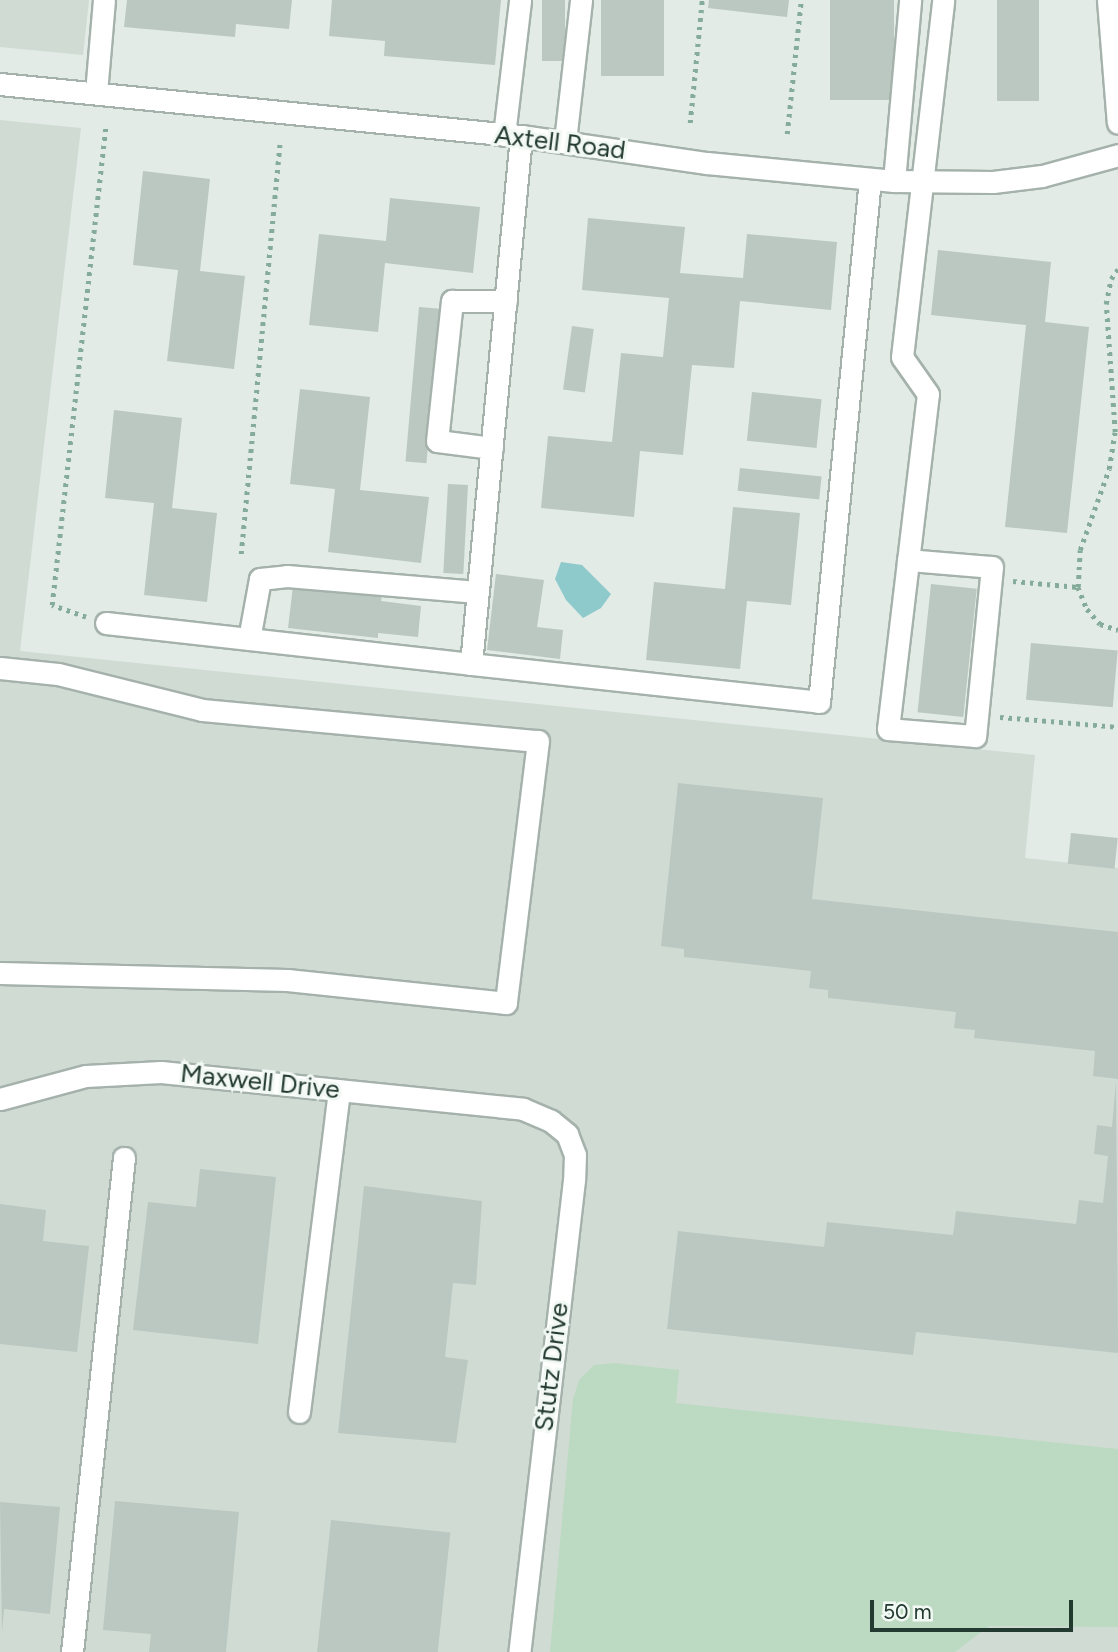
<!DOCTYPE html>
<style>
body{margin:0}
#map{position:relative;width:1118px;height:1652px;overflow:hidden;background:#e2ebe6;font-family:Figtree,sans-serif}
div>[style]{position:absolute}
.built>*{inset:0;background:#d0dbd4}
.green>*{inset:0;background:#bcdac1}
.water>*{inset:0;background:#8ecacc}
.building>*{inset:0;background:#bac8c1;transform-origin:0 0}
.path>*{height:4.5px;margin-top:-2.25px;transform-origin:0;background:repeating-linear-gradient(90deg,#85ac9b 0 3.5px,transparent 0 8.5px)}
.roads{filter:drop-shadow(2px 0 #a5b2ac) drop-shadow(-2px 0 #a5b2ac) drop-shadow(0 2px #a5b2ac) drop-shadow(0 -2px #a5b2ac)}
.minor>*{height:21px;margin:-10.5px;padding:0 10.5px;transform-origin:10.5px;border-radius:10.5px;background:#fff}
span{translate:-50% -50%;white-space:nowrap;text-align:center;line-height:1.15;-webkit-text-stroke:6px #f2f8f4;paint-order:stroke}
.street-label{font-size:26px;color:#233a31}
.scale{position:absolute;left:870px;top:1600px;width:203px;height:32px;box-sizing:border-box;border:4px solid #233a31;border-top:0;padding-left:9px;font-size:21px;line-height:24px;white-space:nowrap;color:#233a31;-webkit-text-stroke:5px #f2f8f4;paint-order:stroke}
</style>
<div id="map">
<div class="built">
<div style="clip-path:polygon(0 0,89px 0,83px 55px,0 47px)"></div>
<div style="clip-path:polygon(0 120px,81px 128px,20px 651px,1035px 755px,1025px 858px,1118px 868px,1118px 1652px,0 1652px)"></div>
</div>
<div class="green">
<div style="clip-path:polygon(614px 1363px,679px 1370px,676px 1403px,1118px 1449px,1118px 1627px,989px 1626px,955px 1652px,550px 1652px,573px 1399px,579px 1380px,594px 1365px)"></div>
</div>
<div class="water">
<div style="clip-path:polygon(561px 562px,582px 565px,611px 594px,601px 608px,583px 618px,566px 600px,555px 579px)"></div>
</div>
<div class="building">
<div style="clip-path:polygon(127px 0,292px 0,289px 29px,236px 24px,235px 37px,124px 27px)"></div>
<div style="clip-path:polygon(332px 0,501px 0,495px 65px,384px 56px,385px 41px,329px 36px)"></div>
<div style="left:542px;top:0;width:23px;height:61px"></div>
<div style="left:601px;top:0;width:63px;height:76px"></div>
<div style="clip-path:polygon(709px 0,789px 0,787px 17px,708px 8px)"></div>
<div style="left:830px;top:0;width:64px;height:100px"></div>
<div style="left:997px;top:0;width:42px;height:101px"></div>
<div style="clip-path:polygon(143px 171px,210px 179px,200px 271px,245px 276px,234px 369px,167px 361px,178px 270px,133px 265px)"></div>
<div style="clip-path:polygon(390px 198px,480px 207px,473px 273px,385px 263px,378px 332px,309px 325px,319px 234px,386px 241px)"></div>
<div style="clip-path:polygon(588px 218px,685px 227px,680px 273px,743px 278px,747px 234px,837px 242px,831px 310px,740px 301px,734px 368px,692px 365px,683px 455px,640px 451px,634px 517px,541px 508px,548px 436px,612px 442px,621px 353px,663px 357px,669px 298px,582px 290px)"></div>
<div style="clip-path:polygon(938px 250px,1051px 262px,1045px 322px,1089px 327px,1067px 533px,1005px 527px,1026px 325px,931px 315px)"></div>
<div style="left:419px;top:307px;width:21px;height:155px;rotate:5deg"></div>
<div style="left:572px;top:326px;width:22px;height:64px;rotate:8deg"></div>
<div style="clip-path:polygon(300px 389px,370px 397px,360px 490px,429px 497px,421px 563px,328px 552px,335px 489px,290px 484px)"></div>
<div style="left:752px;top:392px;width:70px;height:49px;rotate:6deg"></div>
<div style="clip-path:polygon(114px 410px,182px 418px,172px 508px,217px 513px,207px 602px,144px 595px,154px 503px,105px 498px)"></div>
<div style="left:740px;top:468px;width:82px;height:23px;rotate:6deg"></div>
<div style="left:448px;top:484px;width:20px;height:89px;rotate:3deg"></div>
<div style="clip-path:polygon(733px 507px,800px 513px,791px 605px,747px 601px,740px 669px,646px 660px,654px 582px,725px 589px)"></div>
<div style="clip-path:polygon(496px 574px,544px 580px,537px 627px,563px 630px,560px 659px,487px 650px)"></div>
<div style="left:931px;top:584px;width:46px;height:129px;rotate:6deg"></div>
<div style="clip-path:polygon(293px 586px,382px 596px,381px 601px,421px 606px,418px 637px,378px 633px,378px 638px,288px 628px)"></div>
<div style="left:1031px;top:643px;width:87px;height:57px;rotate:5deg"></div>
<div style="clip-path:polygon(678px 783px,823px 798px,812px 899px,1118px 932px,1118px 1079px,1093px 1076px,1095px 1051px,974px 1038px,975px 1030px,954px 1028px,956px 1012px,828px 998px,828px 990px,809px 988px,811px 971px,684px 957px,684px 949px,661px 946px)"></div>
<div style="left:1071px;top:833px;width:47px;height:31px;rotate:6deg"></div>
<div style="clip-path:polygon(1116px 1081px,1118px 1353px,916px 1332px,913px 1355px,667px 1329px,678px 1231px,824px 1247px,827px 1222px,953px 1235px,956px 1211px,1076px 1224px,1079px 1200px,1103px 1203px,1108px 1156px,1094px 1154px,1097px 1125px,1112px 1127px)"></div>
<div style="clip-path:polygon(200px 1169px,276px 1177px,258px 1344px,133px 1330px,148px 1202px,196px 1207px)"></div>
<div style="clip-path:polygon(364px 1186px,482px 1201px,476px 1285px,453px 1283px,445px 1357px,468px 1360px,456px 1443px,338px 1433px)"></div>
<div style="clip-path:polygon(0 1204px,46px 1210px,43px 1241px,89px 1246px,77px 1352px,0 1344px)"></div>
<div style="clip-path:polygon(115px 1501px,239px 1512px,226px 1652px,149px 1652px,151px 1634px,103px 1630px)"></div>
<div style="clip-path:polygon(0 1502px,60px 1507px,50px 1614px,4px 1609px,2px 1633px)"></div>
<div style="left:331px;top:1520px;width:120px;height:133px;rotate:6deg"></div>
</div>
<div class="path">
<div style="left:690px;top:123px;width:124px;rotate:-84.4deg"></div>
<div style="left:787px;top:134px;width:135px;rotate:-84deg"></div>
<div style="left:241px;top:554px;width:411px;rotate:-84.6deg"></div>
<div style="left:1013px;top:581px;width:65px;rotate:5.3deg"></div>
<div style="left:1078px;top:587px;width:37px;rotate:-87deg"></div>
<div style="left:1080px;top:550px;width:86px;rotate:-70.3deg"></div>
<div style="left:1109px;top:469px;width:37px;rotate:-81deg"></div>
<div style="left:1115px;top:432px;width:128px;rotate:-94deg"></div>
<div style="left:1106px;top:304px;width:25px;rotate:-79deg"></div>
<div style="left:1111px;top:279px;width:12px;rotate:-55deg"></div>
<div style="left:1078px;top:587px;width:24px;rotate:68deg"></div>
<div style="left:1087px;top:609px;width:20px;rotate:49deg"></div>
<div style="left:1100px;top:624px;width:19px;rotate:18deg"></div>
<div style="left:86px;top:617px;width:36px;rotate:-161deg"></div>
<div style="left:52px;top:605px;width:481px;rotate:-83.6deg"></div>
<div style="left:1000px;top:717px;width:118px;rotate:4.8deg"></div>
</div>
<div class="roads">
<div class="minor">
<div style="left:1108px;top:0;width:123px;rotate:85.4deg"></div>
<div style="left:0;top:84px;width:524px;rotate:5.7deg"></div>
<div style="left:521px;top:136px;width:188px;rotate:8.3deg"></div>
<div style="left:707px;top:163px;width:188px;rotate:5.5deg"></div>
<div style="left:894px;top:181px;width:99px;rotate:0.6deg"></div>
<div style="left:993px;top:182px;width:49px;rotate:-7deg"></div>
<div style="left:1042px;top:176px;width:79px;rotate:-15.4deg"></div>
<div style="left:96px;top:93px;width:93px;rotate:-85.1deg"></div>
<div style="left:504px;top:135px;width:136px;rotate:-83.2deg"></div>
<div style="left:565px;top:141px;width:142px;rotate:-83.5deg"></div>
<div style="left:894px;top:181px;width:182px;rotate:-84.9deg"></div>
<div style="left:492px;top:448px;width:55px;rotate:-172.7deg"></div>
<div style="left:437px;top:441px;width:141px;rotate:-83.9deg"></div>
<div style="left:452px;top:301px;width:54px"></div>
<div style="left:908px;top:560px;width:84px;rotate:4.8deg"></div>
<div style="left:992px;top:567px;width:170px;rotate:95.7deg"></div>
<div style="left:975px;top:736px;width:87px;rotate:-175.4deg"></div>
<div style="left:888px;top:729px;width:337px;rotate:-83.2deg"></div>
<div style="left:928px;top:394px;width:45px;rotate:-125.1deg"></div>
<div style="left:902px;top:357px;width:359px;rotate:-83.4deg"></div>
<div style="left:106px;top:623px;width:367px;rotate:6.4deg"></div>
<div style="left:471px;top:664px;width:530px;rotate:-84.59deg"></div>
<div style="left:249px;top:639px;width:61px;rotate:-79.6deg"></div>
<div style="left:260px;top:579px;width:27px;rotate:-6deg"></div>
<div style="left:287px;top:576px;width:191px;rotate:4.8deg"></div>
<div style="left:471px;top:664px;width:350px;rotate:6.2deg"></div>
<div style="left:819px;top:702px;width:525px;rotate:-84.43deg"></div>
<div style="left:0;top:668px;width:58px;rotate:5.9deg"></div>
<div style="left:58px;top:674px;width:148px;rotate:14deg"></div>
<div style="left:202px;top:710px;width:337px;rotate:5.3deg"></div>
<div style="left:538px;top:741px;width:264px;rotate:97deg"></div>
<div style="left:506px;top:1003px;width:220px;rotate:-174deg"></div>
<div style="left:287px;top:980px;width:287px;rotate:-178.6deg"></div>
<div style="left:0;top:1099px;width:89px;rotate:-15deg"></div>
<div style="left:86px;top:1076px;width:75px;rotate:-3.1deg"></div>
<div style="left:161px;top:1072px;width:364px;rotate:5.8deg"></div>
<div style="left:523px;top:1109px;width:30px;rotate:23deg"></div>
<div style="left:551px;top:1121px;width:21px;rotate:39deg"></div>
<div style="left:567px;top:1134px;width:22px;rotate:69deg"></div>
<div style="left:575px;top:1155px;width:25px;rotate:92deg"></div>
<div style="left:574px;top:1180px;width:475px;rotate:96.6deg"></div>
<div style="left:299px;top:1412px;width:324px;rotate:-82.9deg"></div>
<div style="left:72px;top:1652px;width:497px;rotate:-84deg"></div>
</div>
</div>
<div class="street-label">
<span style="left:560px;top:143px;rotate:7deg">Axtell Road</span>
<span style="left:260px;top:1082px;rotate:6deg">Maxwell Drive</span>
<span style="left:552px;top:1367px;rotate:-83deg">Stutz Drive</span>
</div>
<div class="scale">50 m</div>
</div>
